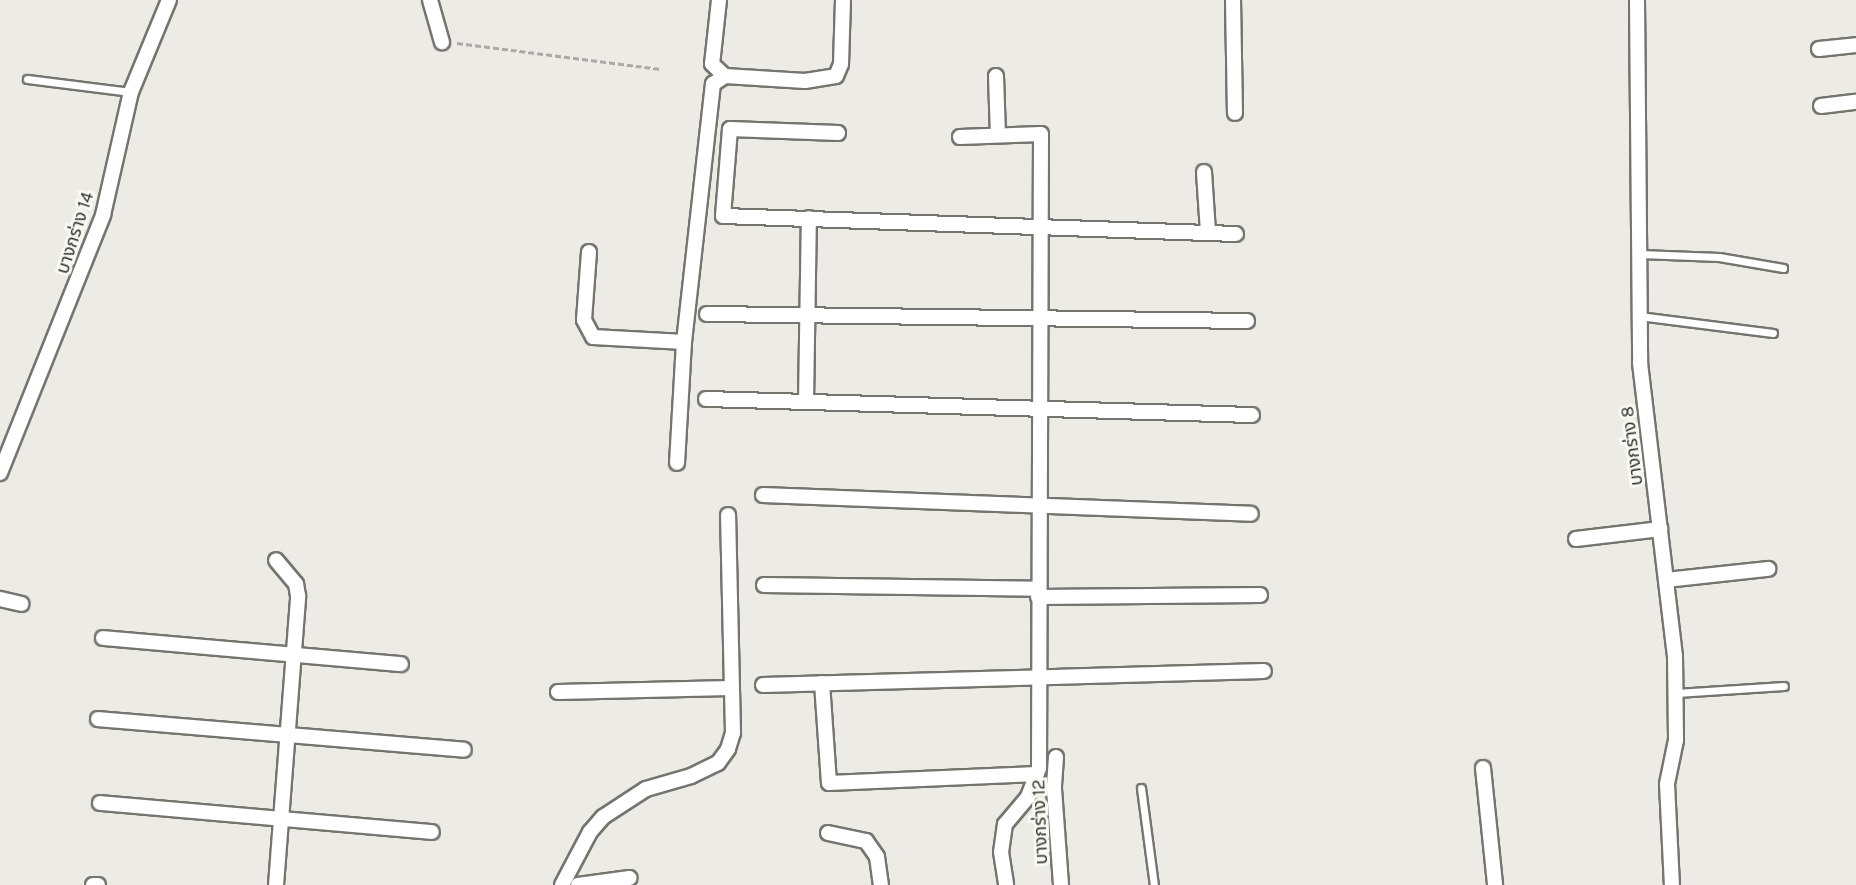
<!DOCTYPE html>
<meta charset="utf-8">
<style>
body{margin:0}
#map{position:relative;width:1856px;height:885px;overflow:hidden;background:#ecebe6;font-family:Karla,"Noto Sans Thai",sans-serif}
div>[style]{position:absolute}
.path>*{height:3px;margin-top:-1.5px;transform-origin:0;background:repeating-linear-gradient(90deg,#aaa9a5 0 6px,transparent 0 9px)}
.roads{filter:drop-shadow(2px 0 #757570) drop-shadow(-2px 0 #757570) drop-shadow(0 2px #757570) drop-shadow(0 -2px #757570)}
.service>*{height:7px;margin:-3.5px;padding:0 3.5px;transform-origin:3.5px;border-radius:3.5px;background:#fff}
.minor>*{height:14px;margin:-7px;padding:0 7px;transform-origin:7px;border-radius:7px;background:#fff}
span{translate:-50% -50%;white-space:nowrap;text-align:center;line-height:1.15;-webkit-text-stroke:6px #f9f9f4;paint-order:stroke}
.street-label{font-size:18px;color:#2c2c2a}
</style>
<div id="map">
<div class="path">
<div style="left:457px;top:43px;width:205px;rotate:7.3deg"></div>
</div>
<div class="roads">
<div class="service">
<div style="left:27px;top:79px;width:105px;rotate:7.1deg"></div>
<div style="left:1640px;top:254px;width:79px;rotate:2.2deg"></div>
<div style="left:1719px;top:257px;width:65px;rotate:9.8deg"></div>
<div style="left:1639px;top:316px;width:135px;rotate:7.2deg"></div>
<div style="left:1676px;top:693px;width:108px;rotate:-3.7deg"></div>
<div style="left:1141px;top:788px;width:98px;rotate:82.4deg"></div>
</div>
<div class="minor">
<div style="left:430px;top:0;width:44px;rotate:74.1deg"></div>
<div style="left:719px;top:0;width:64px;rotate:96.2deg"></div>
<div style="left:712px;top:64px;width:18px;rotate:43deg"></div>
<div style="left:1233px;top:0;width:113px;rotate:89deg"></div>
<div style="left:1637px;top:0;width:363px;rotate:89.5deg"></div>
<div style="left:1640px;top:363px;width:295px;rotate:83.2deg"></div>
<div style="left:1675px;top:656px;width:84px;rotate:89.3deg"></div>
<div style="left:1676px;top:740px;width:45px;rotate:101.6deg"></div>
<div style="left:1667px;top:784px;width:101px;rotate:87.2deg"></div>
<div style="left:1819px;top:49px;width:37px;rotate:-6deg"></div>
<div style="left:996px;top:76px;width:59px;rotate:88.1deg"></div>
<div style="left:1821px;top:106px;width:35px;rotate:-7deg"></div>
<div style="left:838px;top:133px;width:108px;rotate:-177.9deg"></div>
<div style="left:730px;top:129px;width:87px;rotate:94.6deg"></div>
<div style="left:723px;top:216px;width:513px;rotate:2.01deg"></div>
<div style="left:960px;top:137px;width:81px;rotate:-2.1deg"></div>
<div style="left:1041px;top:134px;width:634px;rotate:90.18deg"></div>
<div style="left:1039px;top:768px;width:31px;rotate:111deg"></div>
<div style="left:1028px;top:797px;width:35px;rotate:130deg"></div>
<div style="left:1005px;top:824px;width:28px;rotate:98deg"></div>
<div style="left:1001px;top:852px;width:33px;rotate:81deg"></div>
<div style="left:1204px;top:172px;width:61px;rotate:86.2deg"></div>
<div style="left:589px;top:252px;width:68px;rotate:94.2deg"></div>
<div style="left:584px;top:320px;width:19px;rotate:62deg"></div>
<div style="left:593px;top:337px;width:91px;rotate:3.1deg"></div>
<div style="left:684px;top:342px;width:121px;rotate:93.3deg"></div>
<div style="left:707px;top:314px;width:540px;rotate:0.74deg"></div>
<div style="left:684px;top:342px;width:260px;rotate:-83.6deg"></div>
<div style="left:713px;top:84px;width:14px;rotate:-34deg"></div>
<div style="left:725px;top:76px;width:80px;rotate:3.6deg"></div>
<div style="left:805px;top:81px;width:31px;rotate:-9deg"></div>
<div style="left:836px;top:76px;width:13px;rotate:-67deg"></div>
<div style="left:841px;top:64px;width:64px;rotate:-88.2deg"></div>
<div style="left:706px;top:399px;width:546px;rotate:1.68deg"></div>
<div style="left:806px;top:402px;width:184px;rotate:-89.1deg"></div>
<div style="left:0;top:473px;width:278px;rotate:-68.2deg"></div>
<div style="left:103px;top:215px;width:126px;rotate:-77.2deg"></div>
<div style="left:131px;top:92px;width:100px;rotate:-67.6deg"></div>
<div style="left:763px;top:495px;width:488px;rotate:2.2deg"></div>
<div style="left:1576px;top:539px;width:85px;rotate:-6.8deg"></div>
<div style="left:1666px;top:580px;width:103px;rotate:-6.2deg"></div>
<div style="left:764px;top:585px;width:275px;rotate:0.8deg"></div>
<div style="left:1038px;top:597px;width:222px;rotate:-0.5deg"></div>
<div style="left:0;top:599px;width:22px;rotate:13deg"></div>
<div style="left:103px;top:638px;width:299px;rotate:5deg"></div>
<div style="left:822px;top:683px;width:100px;rotate:86deg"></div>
<div style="left:829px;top:783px;width:208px;rotate:-2.5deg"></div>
<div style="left:763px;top:685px;width:501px;rotate:-1.6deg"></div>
<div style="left:558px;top:692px;width:172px;rotate:-1.3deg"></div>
<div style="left:98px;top:719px;width:367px;rotate:4.8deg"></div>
<div style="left:1056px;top:757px;width:32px;rotate:94deg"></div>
<div style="left:1054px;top:789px;width:96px;rotate:85.8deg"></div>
<div style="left:1483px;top:768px;width:118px;rotate:84.1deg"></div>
<div style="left:100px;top:803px;width:333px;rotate:5deg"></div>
<div style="left:828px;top:833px;width:39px;rotate:12deg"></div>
<div style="left:866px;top:841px;width:19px;rotate:55deg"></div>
<div style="left:877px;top:857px;width:28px;rotate:82deg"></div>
<div style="left:93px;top:885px;width:5px"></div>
<div style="left:276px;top:885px;width:290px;rotate:-85.6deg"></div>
<div style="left:298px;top:596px;width:12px;rotate:-99deg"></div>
<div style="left:296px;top:584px;width:31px;rotate:-130deg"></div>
<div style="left:562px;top:885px;width:60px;rotate:-62.2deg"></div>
<div style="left:590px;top:832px;width:20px;rotate:-49deg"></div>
<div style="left:603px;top:817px;width:51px;rotate:-33.1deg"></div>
<div style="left:646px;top:789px;width:47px;rotate:-16.1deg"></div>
<div style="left:691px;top:776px;width:30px;rotate:-26deg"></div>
<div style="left:718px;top:763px;width:17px;rotate:-54deg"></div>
<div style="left:728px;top:749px;width:17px;rotate:-73deg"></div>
<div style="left:733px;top:733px;width:218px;rotate:-91.3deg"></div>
<div style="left:578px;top:885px;width:52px;rotate:-7.7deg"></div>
</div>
</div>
<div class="street-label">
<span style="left:75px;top:233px;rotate:-72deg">บางกร่าง 14</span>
<span style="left:1632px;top:446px;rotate:-97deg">บางกร่าง 8</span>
<span style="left:1040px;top:822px;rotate:-92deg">บางกร่าง 12</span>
</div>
</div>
